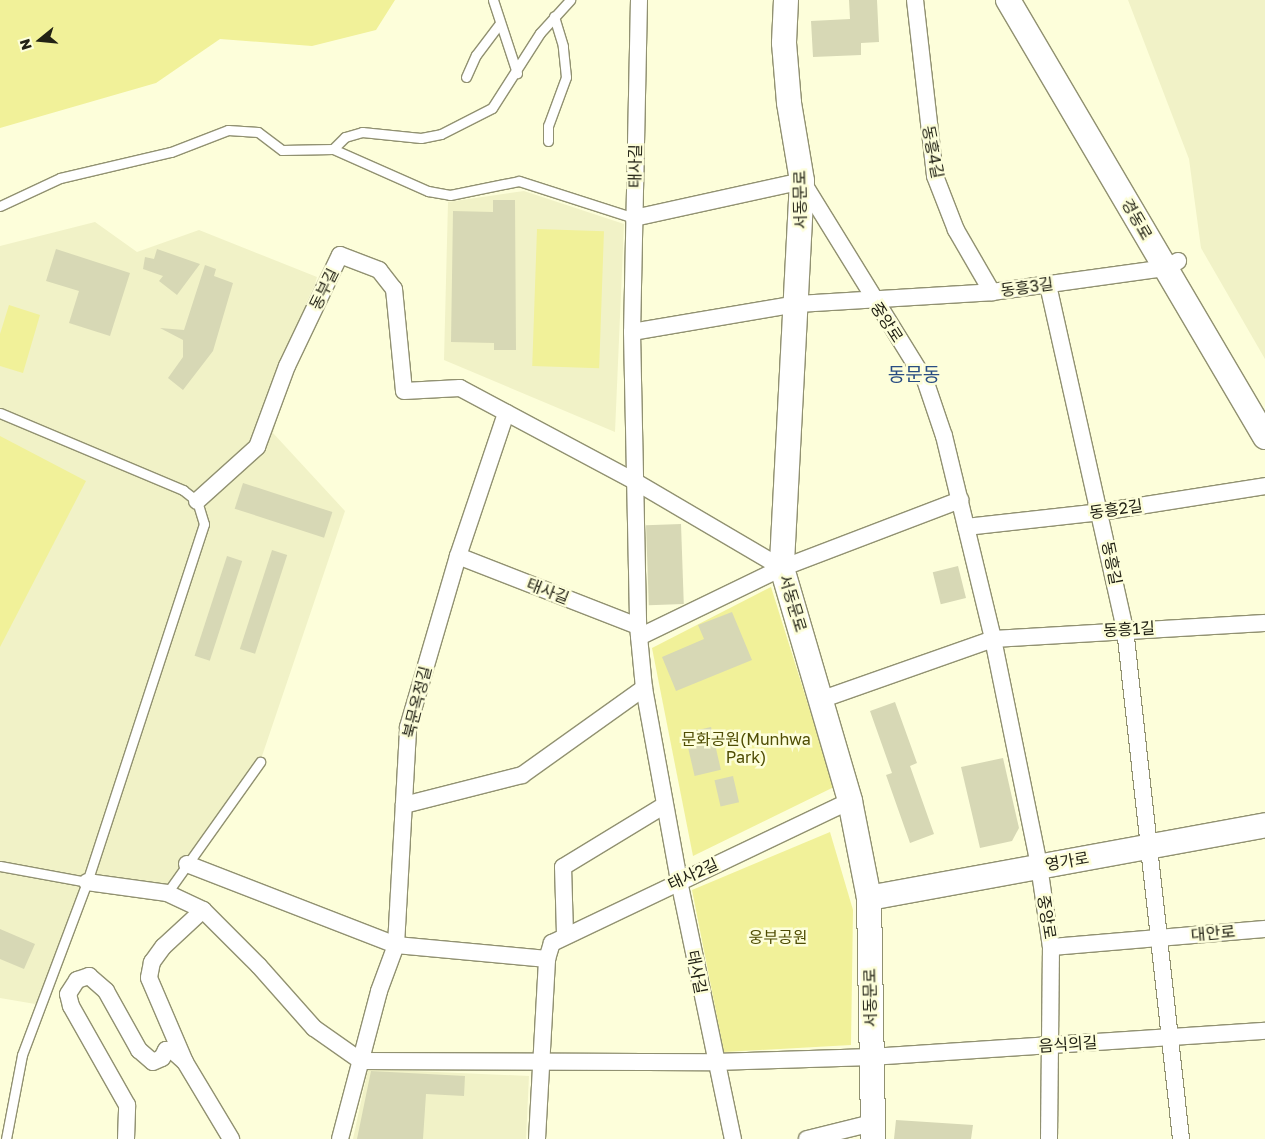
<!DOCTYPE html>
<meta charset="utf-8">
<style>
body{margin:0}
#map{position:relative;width:1265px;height:1139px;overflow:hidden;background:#fdfeda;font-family:"Golos Text","Noto Sans KR",sans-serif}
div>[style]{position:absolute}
.built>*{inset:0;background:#f1f2c7}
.green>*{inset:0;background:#f1f199;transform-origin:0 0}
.building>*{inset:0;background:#d7d8b5;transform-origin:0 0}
.roads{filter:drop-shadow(1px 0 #919171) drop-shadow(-1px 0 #919171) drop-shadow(0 1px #919171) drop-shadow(0 -1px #919171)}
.lane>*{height:9px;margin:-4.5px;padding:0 4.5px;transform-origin:4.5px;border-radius:4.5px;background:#fff}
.street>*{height:16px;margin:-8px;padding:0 8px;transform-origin:8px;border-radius:8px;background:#fff}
.secondary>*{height:24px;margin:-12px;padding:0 12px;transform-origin:12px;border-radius:12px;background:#fff}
span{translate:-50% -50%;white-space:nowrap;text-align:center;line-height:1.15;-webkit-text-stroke:5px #fdfeda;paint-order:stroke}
.street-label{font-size:16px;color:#222215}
.park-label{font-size:16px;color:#4f4d03}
.quarter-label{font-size:19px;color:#284c82}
.north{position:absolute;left:15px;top:15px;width:50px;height:50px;-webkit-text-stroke:4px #fdfeda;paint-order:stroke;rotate:253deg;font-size:14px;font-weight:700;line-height:20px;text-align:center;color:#222215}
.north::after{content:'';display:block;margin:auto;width:18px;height:22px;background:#222215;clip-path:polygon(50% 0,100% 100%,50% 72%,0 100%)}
</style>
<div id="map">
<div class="built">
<div style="clip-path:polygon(1128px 0,1265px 0,1265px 359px,1201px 248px,1189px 159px)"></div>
<div style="clip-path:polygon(524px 191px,624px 224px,615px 432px,444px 360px,448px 202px)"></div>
<div style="clip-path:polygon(95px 222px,137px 252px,199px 230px,317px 277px,273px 433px,345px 511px,260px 762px,167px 893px,87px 882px,41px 1005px,0 998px,0 246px)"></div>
<div style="clip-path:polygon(368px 1069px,529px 1076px,526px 1139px,353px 1139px)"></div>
</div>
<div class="green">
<div style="clip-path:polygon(0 0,395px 0,376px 30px,312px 46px,220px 39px,156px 83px,0 128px)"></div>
<div style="left:537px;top:229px;width:67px;height:137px;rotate:2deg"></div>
<div style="clip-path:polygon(9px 305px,40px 315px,23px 373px,0 366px,0 334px)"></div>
<div style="clip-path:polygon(0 436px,86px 481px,0 647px)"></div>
<div style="clip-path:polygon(771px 587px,834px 787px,693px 856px,652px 648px)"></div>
<div style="clip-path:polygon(830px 832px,853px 910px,851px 1045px,724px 1052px,692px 890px)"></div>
</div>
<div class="building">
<div style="clip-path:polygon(849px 0,877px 0,879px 42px,861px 43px,861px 55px,813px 57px,811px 21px,850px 19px)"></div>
<div style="clip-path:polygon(493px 200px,515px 200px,516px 350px,494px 350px,494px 343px,451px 342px,453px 211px,493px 212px)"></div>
<div style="clip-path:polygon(56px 249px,130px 273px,110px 336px,69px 323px,79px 291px,46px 281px)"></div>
<div style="clip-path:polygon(157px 249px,200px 264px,177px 295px,159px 281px,163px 276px,143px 269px,145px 257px,154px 259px)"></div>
<div style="clip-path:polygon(205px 265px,216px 269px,214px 276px,233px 283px,213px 351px,183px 390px,168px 378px,183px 357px,183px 340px,160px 328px,184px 330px)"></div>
<div style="left:243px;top:483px;width:94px;height:27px;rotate:18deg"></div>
<div style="left:681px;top:524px;width:80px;height:35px;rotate:88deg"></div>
<div style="left:272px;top:550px;width:16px;height:104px;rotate:18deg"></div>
<div style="left:227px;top:556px;width:16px;height:105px;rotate:18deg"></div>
<div style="left:958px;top:566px;width:33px;height:26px;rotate:76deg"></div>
<div style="clip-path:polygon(732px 612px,752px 660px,676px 691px,662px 657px,704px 639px,698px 625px)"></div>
<div style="clip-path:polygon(895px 702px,917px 763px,910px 766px,934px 834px,910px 843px,886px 775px,892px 773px,870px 711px)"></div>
<div style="left:711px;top:727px;width:44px;height:27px;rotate:77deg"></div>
<div style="clip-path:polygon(1003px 758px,1019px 828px,1012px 841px,980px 848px,961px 767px)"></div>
<div style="left:733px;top:776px;width:27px;height:19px;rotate:77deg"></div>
<div style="clip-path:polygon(0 929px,35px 944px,24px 969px,0 959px)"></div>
<div style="clip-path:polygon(371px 1071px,465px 1076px,464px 1096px,426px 1094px,423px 1139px,357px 1139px)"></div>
<div style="clip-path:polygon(896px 1120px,973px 1125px,971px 1139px,894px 1139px)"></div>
</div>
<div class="roads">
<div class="lane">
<div style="left:493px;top:0;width:77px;rotate:71.8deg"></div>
<div style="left:466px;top:77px;width:24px;rotate:-66deg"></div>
<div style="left:476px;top:55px;width:38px;rotate:-53deg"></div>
<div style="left:548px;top:141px;width:15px;rotate:-90deg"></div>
<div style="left:548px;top:126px;width:52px;rotate:-69.8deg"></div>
<div style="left:566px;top:77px;width:31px;rotate:-96deg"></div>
<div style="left:563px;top:46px;width:31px;rotate:-107deg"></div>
<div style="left:333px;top:149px;width:17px;rotate:-45deg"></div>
<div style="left:345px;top:137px;width:18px;rotate:-16deg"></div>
<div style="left:362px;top:132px;width:59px;rotate:5.8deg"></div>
<div style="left:421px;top:138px;width:20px;rotate:-11deg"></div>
<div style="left:441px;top:134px;width:57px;rotate:-27deg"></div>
<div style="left:492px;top:108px;width:89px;rotate:-57.4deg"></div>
<div style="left:540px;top:33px;width:45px;rotate:-47.7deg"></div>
<div style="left:0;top:206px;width:66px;rotate:-25deg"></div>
<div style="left:60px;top:178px;width:114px;rotate:-13.2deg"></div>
<div style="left:171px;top:152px;width:61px;rotate:-21.1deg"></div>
<div style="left:228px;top:130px;width:30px;rotate:4deg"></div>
<div style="left:258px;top:132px;width:30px;rotate:37deg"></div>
<div style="left:282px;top:150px;width:51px;rotate:-1.1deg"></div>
<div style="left:333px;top:149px;width:104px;rotate:23.9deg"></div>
<div style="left:428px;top:191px;width:22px;rotate:10deg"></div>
<div style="left:450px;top:195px;width:70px;rotate:-11.5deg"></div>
<div style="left:519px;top:181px;width:121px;rotate:17.8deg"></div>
<div style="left:0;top:413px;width:199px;rotate:22.8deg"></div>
<div style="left:183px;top:490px;width:18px;rotate:38deg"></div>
<div style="left:197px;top:501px;width:24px;rotate:73deg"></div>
<div style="left:204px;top:524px;width:377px;rotate:108.1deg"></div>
<div style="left:87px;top:882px;width:185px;rotate:110.6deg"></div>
<div style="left:22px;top:1055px;width:86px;rotate:100.8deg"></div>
<div style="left:0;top:866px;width:88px;rotate:10.4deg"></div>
<div style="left:167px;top:893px;width:161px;rotate:-54.6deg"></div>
</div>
<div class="street">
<div style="left:639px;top:0;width:332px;rotate:91.2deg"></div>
<div style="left:632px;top:332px;width:294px;rotate:88.8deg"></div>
<div style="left:638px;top:626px;width:62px;rotate:84.5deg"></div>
<div style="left:644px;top:688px;width:196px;rotate:79.7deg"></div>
<div style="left:679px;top:881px;width:264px;rotate:78.2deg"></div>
<div style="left:915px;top:0;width:177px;rotate:83.5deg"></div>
<div style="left:935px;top:176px;width:58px;rotate:68.7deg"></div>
<div style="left:956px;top:230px;width:72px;rotate:59.9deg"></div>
<div style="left:634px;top:218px;width:172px;rotate:-12.4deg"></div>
<div style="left:802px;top:181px;width:234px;rotate:58.3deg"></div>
<div style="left:925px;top:380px;width:59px;rotate:71.3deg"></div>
<div style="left:944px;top:436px;width:209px;rotate:76.4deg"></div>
<div style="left:993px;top:639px;width:232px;rotate:78.5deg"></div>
<div style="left:1039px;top:866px;width:82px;rotate:81.6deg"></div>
<div style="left:1051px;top:947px;width:192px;rotate:90.6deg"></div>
<div style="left:1048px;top:285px;width:353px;rotate:77.4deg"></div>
<div style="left:1125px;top:629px;width:513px;rotate:83.73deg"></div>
<div style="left:632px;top:332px;width:168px;rotate:-9.6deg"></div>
<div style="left:798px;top:304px;width:194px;rotate:-3.5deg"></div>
<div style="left:992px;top:292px;width:176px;rotate:-7.9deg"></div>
<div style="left:1166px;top:268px;width:14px;rotate:-30deg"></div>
<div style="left:197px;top:501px;width:81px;rotate:-42deg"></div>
<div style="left:257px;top:447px;width:86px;rotate:-69.7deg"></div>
<div style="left:287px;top:366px;width:123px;rotate:-64.5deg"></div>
<div style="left:340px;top:255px;width:42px;rotate:21deg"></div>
<div style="left:379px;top:270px;width:24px;rotate:52deg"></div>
<div style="left:394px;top:289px;width:102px;rotate:84.4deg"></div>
<div style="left:404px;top:391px;width:56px;rotate:-3.1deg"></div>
<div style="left:460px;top:388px;width:197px;rotate:28.1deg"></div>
<div style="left:634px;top:481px;width:172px;rotate:30.4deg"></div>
<div style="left:966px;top:527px;width:136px;rotate:-6.3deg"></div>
<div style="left:1101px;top:512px;width:166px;rotate:-9deg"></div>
<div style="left:458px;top:556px;width:193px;rotate:21.3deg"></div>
<div style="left:639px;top:637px;width:159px;rotate:-25.8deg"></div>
<div style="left:782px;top:568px;width:191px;rotate:-20.9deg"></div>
<div style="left:823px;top:699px;width:180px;rotate:-19.4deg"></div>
<div style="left:993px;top:639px;width:272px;rotate:-3.4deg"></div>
<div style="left:404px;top:805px;width:122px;rotate:-14.3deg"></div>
<div style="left:522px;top:775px;width:150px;rotate:-35.5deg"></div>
<div style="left:187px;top:864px;width:224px;rotate:21.2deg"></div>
<div style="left:396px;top:945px;width:152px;rotate:5.3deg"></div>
<div style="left:87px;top:882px;width:81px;rotate:7.8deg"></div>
<div style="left:167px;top:893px;width:40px;rotate:25deg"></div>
<div style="left:203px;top:910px;width:79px;rotate:45deg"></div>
<div style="left:259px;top:966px;width:83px;rotate:48.4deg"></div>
<div style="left:314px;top:1028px;width:57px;rotate:35.1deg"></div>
<div style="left:361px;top:1061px;width:354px;rotate:0.2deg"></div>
<div style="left:715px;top:1062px;width:156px;rotate:-1.8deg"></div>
<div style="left:871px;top:1057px;width:395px;rotate:-3.8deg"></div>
<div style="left:203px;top:910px;width:54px;rotate:137.2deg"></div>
<div style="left:163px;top:947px;width:19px;rotate:126deg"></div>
<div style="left:152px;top:962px;width:16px;rotate:101deg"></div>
<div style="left:149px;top:978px;width:91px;rotate:66.8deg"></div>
<div style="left:185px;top:1062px;width:90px;rotate:59.1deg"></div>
<div style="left:565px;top:934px;width:67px;rotate:-91.7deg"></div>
<div style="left:563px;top:867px;width:119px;rotate:-31.3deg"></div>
<div style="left:1051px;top:947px;width:215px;rotate:-4.8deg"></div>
<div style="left:126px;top:1139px;width:34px;rotate:-88deg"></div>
<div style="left:127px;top:1105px;width:114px;rotate:-119.5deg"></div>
<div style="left:71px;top:1006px;width:12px;rotate:-104deg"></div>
<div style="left:68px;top:994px;width:17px;rotate:-57deg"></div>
<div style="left:77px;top:980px;width:13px;rotate:-18deg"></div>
<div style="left:89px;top:976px;width:23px;rotate:41deg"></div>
<div style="left:106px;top:991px;width:68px;rotate:60.8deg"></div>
<div style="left:139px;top:1050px;width:18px;rotate:41deg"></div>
<div style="left:153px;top:1062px;width:10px;rotate:-24deg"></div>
<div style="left:162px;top:1058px;width:9px;rotate:-63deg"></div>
<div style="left:166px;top:1050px;width:8px;rotate:14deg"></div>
<div style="left:174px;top:1052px;width:15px;rotate:42deg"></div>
<div style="left:340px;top:1139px;width:153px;rotate:-75.2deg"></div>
<div style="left:379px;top:991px;width:49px;rotate:-69.7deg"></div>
<div style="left:396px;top:945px;width:218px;rotate:-86.8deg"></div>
<div style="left:408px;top:727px;width:178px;rotate:-73.7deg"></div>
<div style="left:458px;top:556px;width:151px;rotate:-71.4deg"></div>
<div style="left:537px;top:1139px;width:180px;rotate:-86.8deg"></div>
<div style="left:547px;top:959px;width:17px;rotate:-73deg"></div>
<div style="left:552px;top:943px;width:330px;rotate:-25.5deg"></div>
<div style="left:807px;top:1139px;width:67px;rotate:-13.8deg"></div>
</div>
<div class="secondary">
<div style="left:786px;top:0;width:43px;rotate:92.7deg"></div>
<div style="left:784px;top:43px;width:60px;rotate:85.2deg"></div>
<div style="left:789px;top:103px;width:79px;rotate:80.5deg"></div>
<div style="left:802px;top:181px;width:388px;rotate:93deg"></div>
<div style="left:782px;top:568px;width:243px;rotate:73.7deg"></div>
<div style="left:850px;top:801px;width:99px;rotate:78.9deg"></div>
<div style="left:869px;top:898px;width:241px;rotate:89deg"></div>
<div style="left:1008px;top:0;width:507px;rotate:59.54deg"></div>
<div style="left:869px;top:898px;width:403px;rotate:-10.4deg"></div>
</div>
</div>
<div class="street-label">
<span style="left:933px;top:152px;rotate:79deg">동흥4길</span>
<span style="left:635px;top:166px;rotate:-89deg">태사길</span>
<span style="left:800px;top:200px;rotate:-91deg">서동문로</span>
<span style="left:1137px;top:219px;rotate:60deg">경동로</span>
<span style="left:1027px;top:287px;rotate:-8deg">동흥3길</span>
<span style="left:324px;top:289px;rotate:-64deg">동부길</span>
<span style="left:887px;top:322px;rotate:57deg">중앙로</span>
<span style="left:1116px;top:509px;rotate:-8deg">동흥2길</span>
<span style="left:1112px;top:563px;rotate:79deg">동흥길</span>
<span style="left:548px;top:591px;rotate:21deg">태사길</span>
<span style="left:793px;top:603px;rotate:73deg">서동문로</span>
<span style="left:1129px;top:629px;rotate:-3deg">동흥1길</span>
<span style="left:417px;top:702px;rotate:-76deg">북문옥정길</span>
<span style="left:1067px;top:861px;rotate:-10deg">영가로</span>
<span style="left:693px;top:874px;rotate:-25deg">태사2길</span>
<span style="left:1047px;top:917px;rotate:81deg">중앙로</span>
<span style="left:1213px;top:933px;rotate:-5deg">대안로</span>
<span style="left:697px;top:972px;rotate:79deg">태사길</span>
<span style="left:870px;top:998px;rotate:-91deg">서동문로</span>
<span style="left:1068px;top:1044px;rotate:-4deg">음식의길</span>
</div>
<div class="park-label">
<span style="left:746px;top:748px">문화공원(Munhwa<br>Park)</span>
<span style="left:778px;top:937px">웅부공원</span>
</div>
<div class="quarter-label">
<span style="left:914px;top:374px">동문동</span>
</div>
<div class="north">N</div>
</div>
